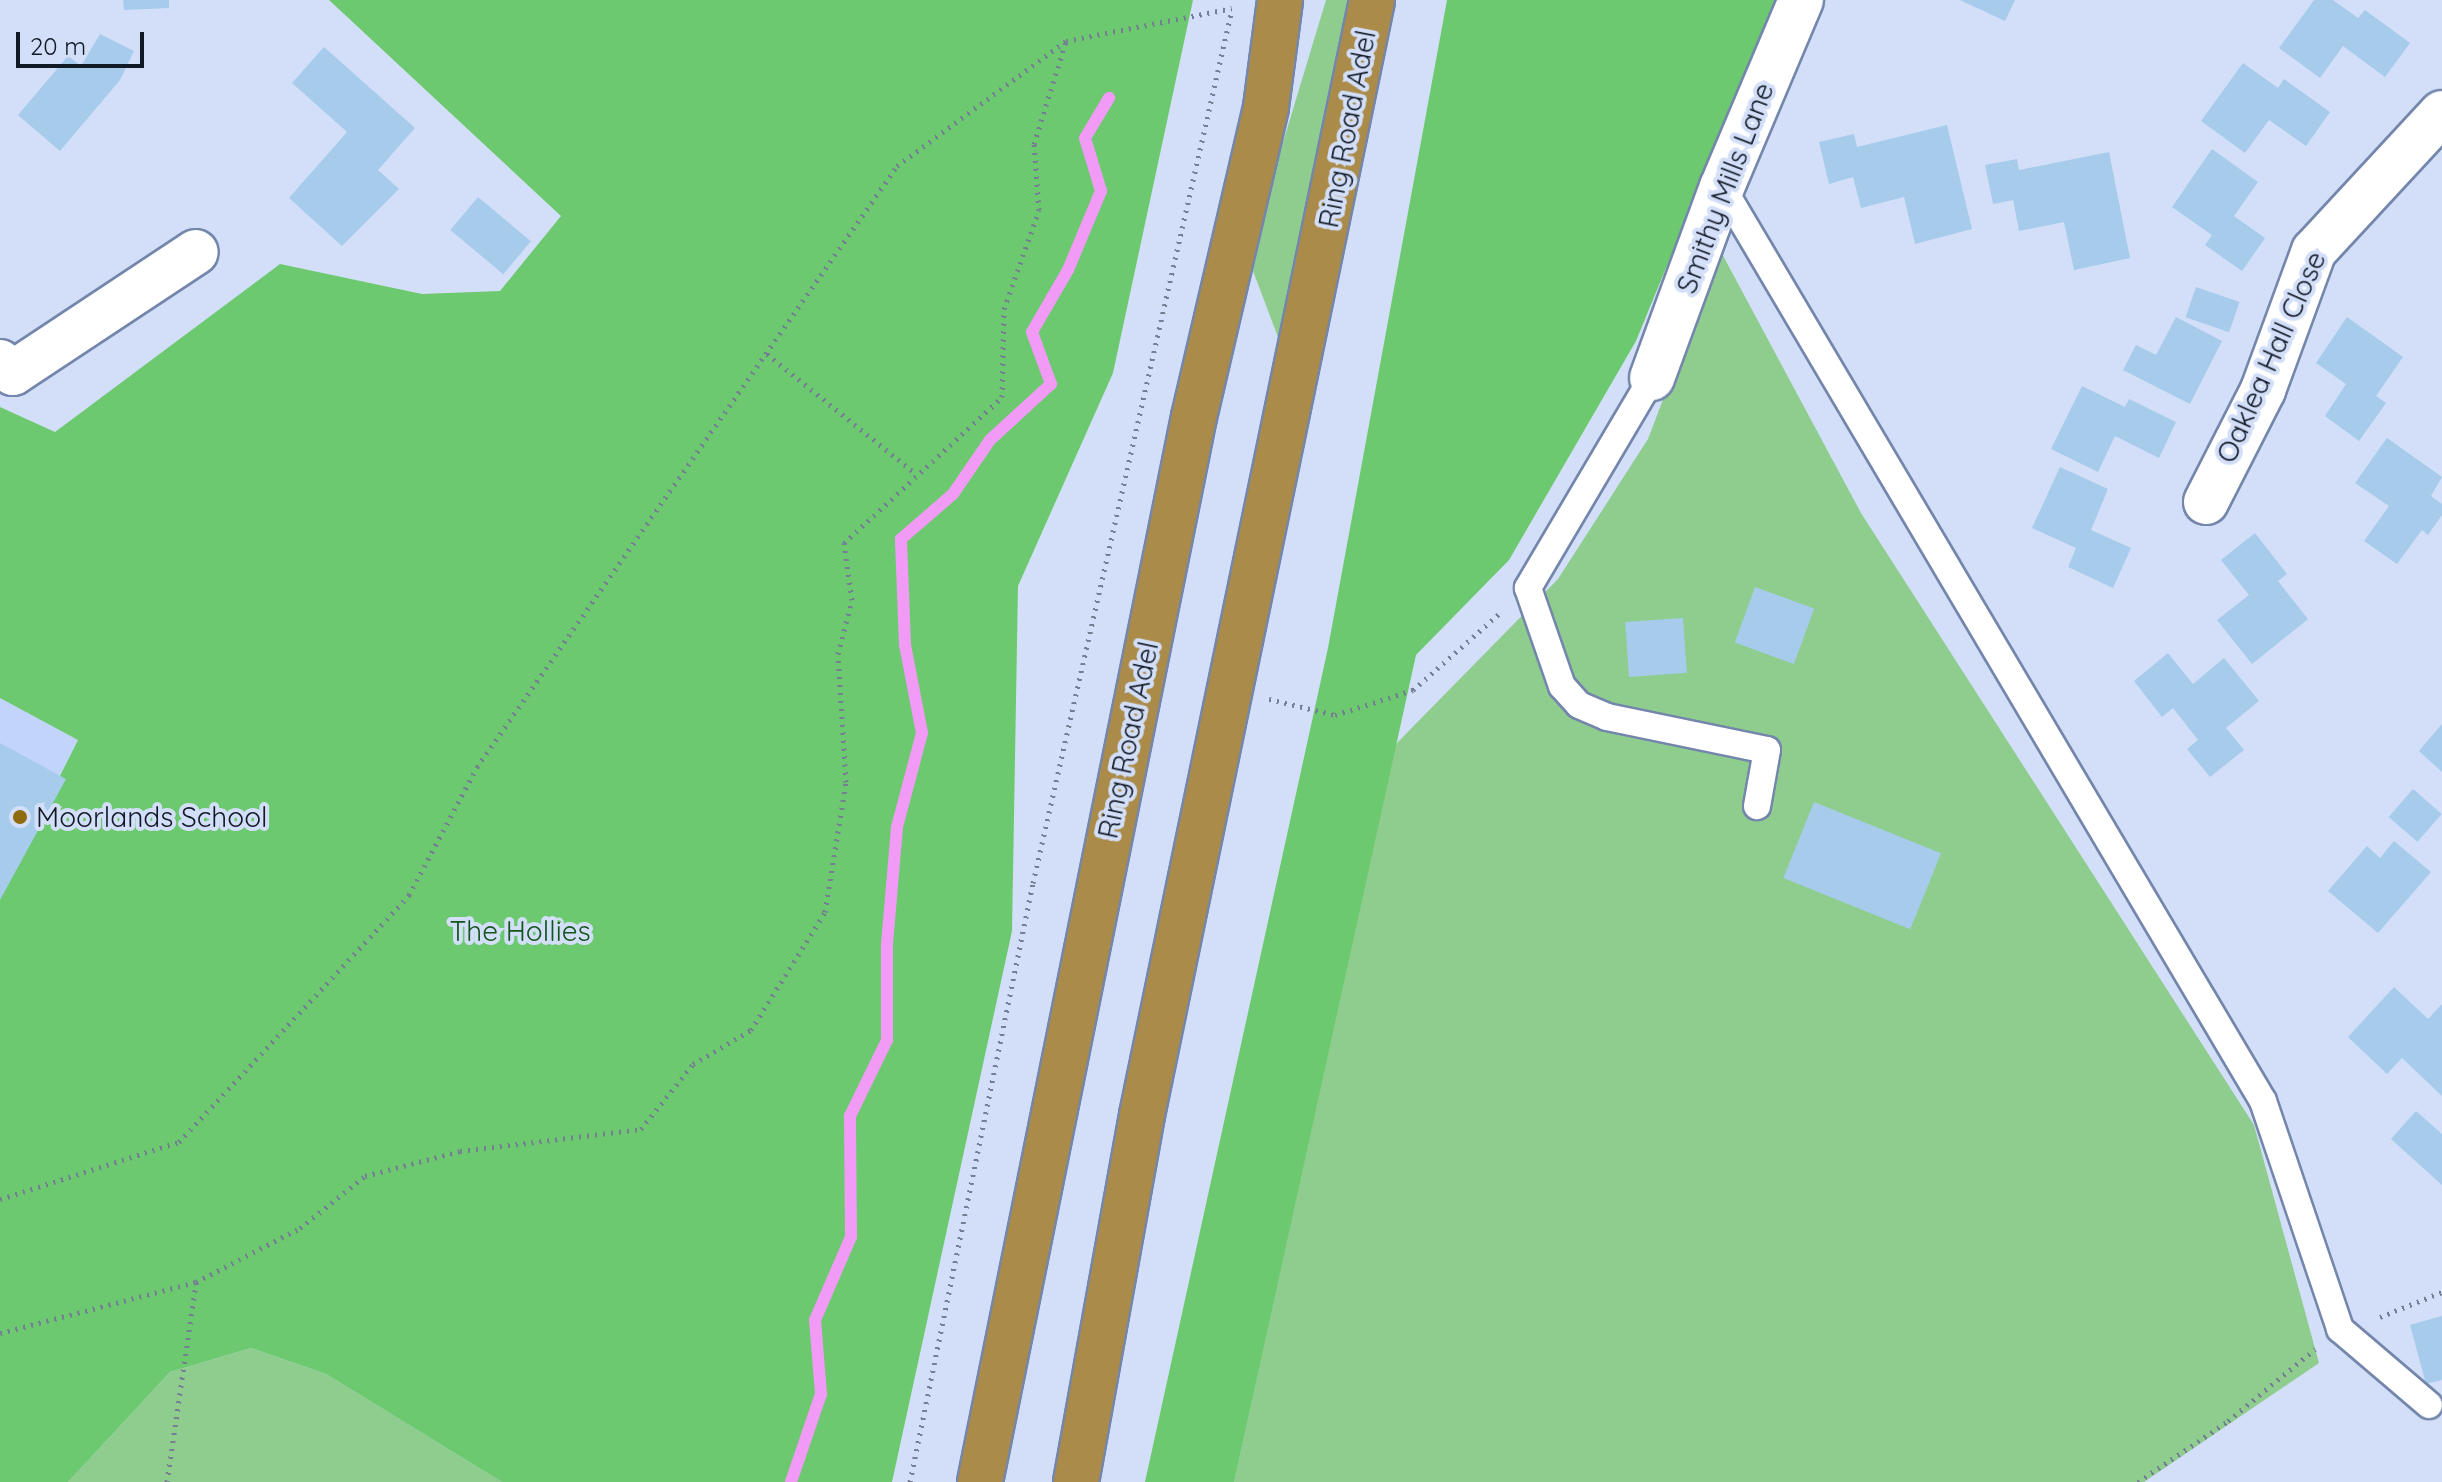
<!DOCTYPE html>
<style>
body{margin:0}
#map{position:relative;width:2442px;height:1482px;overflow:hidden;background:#d3dff8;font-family:Quicksand,sans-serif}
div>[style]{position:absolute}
.built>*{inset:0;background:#c2d4fa}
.green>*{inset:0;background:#8fcd8f}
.forest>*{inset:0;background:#6cc96f}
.stream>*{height:12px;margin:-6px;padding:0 6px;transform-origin:6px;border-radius:6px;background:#f19bf7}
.building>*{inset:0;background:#a6cbeb;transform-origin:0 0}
.path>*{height:5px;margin-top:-2.5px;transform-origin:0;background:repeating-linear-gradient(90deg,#757e92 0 2px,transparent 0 8px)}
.roads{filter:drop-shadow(2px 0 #7486ab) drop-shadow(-2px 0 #7486ab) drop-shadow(0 2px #7486ab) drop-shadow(0 -2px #7486ab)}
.lane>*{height:26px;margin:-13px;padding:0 13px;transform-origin:13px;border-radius:13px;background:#fff}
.street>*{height:44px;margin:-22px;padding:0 22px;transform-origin:22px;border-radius:22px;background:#fff}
.highway>*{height:44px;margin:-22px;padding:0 22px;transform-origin:22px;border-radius:22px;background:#aa8b4a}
.dots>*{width:22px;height:22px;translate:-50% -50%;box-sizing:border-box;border:4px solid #d3dff8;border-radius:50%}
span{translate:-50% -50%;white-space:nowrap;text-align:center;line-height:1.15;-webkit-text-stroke:8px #d3dff8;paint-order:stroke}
.street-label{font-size:28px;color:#121927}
.poi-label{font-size:28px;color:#121927}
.left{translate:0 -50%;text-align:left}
.park-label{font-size:28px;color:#13541a}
.scale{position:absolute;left:16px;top:32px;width:128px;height:36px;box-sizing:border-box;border:4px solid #121927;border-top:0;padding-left:10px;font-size:24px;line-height:28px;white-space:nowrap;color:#121927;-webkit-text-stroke:6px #d3dff8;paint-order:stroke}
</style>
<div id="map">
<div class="built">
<div style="clip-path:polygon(0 698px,78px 739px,0 895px)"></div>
</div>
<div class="green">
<div style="clip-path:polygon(1326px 0,1354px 0,1284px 353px,1253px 271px,1278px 159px)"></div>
<div style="clip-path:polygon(1720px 250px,1861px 513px,2254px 1125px,2319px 1363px,2144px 1482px,1234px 1482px,1393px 747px,1558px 579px,1648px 439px)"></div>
<div style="clip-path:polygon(251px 1348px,326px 1374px,502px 1482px,68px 1482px,170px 1372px)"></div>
</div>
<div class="forest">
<div style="clip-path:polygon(329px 0,1193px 0,1113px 373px,1018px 586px,1012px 931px,892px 1482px,502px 1482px,326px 1374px,251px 1348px,170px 1372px,68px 1482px,0 1482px,0 895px,78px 740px,0 698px,0 407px,55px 432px,280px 264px,422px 294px,500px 291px,561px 216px)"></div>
<div style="clip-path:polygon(1447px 0,1776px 0,1636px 341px,1509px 560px,1416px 655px,1234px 1482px,1145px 1482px,1328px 648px)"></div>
</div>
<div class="stream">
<div style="left:791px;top:1482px;width:93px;rotate:-71.2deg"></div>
<div style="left:821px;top:1394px;width:74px;rotate:-94.6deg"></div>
<div style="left:815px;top:1320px;width:90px;rotate:-66.6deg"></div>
<div style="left:851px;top:1237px;width:121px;rotate:-90.5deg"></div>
<div style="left:850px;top:1116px;width:85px;rotate:-64deg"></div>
<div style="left:887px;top:1040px;width:96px;rotate:-90deg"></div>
<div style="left:887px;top:944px;width:117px;rotate:-85.1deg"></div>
<div style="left:897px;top:827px;width:97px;rotate:-75.1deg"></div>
<div style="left:922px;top:733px;width:90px;rotate:-100.9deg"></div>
<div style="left:905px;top:645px;width:106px;rotate:-92.2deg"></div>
<div style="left:901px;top:539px;width:69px;rotate:-40.9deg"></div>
<div style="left:953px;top:494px;width:65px;rotate:-55.6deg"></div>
<div style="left:990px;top:440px;width:83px;rotate:-42.6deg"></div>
<div style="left:1051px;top:384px;width:55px;rotate:-110.1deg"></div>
<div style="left:1032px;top:332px;width:72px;rotate:-59.9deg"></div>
<div style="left:1068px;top:270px;width:86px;rotate:-67.3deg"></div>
<div style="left:1101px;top:191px;width:55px;rotate:-106.8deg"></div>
<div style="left:1085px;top:138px;width:47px;rotate:-59deg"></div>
</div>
<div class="building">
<div style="clip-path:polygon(123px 0,169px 0,169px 8px,124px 10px)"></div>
<div style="clip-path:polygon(1960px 0,2015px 0,2005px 21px)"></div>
<div style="clip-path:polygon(2314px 0,2333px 0,2358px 18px,2365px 10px,2410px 43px,2385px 77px,2343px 46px,2320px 78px,2279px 48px)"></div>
<div style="clip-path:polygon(100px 34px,134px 51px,120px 80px,60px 151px,18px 115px,68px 56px,81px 66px)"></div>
<div style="clip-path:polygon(324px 47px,415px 128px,378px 170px,399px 189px,342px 246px,289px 198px,347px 132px,292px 83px)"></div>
<div style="clip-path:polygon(2243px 63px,2278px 88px,2284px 79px,2330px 112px,2306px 146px,2269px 120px,2245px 153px,2201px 121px)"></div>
<div style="clip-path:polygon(1947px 125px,1972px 229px,1915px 244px,1904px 197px,1861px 208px,1853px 177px,1829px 184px,1819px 142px,1854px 134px,1857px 147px)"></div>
<div style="clip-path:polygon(2212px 149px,2258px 182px,2234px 216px,2265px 238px,2242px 271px,2205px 245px,2212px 235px,2172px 207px)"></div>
<div style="clip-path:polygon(2109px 152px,2130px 258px,2074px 270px,2064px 222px,2019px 231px,2013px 200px,1993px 204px,1985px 165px,2017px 159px,2019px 170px)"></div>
<div style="left:478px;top:197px;width:69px;height:43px;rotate:40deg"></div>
<div style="left:2196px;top:287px;width:46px;height:32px;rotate:19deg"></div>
<div style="clip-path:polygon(2176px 317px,2222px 341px,2190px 404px,2123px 370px,2136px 345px,2156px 355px)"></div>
<div style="clip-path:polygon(2347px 317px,2403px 357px,2376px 396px,2386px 403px,2359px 441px,2325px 416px,2346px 384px,2316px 363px)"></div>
<div style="clip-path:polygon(2082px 386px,2125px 407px,2129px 399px,2176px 422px,2159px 458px,2115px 436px,2098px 472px,2051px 449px)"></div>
<div style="clip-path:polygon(2387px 438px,2442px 477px,2431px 496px,2442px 504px,2442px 515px,2428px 535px,2422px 530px,2397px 564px,2364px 541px,2389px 506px,2355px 483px)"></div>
<div style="clip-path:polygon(2060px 467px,2108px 489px,2091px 530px,2131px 548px,2113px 588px,2068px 567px,2076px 548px,2032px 528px)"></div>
<div style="clip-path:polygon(2255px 533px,2287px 574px,2278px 581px,2308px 619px,2252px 664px,2217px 620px,2249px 595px,2221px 560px)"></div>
<div style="left:1755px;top:587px;width:63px;height:59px;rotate:20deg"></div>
<div style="left:1683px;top:618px;width:55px;height:58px;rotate:86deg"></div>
<div style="clip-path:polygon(2168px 653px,2193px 684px,2224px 658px,2259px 701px,2226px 728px,2244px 750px,2210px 777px,2187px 749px,2198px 740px,2173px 708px,2162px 717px,2134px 681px)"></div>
<div style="clip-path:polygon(2442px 724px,2442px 772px,2419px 751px)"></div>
<div style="clip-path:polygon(0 743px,66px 779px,0 900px)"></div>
<div style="left:2413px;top:789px;width:38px;height:37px;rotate:41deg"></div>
<div style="left:1814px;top:802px;width:137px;height:82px;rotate:22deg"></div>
<div style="clip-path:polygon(2394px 841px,2431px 872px,2378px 933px,2328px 891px,2367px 846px,2380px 858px)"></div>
<div style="clip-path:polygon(2394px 987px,2428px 1019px,2442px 1004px,2442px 1096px,2402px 1058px,2387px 1074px,2348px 1037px)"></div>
<div style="clip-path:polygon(2416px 1111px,2442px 1134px,2442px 1185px,2391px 1139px)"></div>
<div style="clip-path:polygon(2442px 1316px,2442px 1380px,2426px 1384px,2410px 1325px)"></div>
</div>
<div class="path">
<div style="left:767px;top:354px;width:191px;rotate:38.8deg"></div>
<div style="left:1269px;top:699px;width:68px;rotate:13.6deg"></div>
<div style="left:1335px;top:715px;width:82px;rotate:-17.8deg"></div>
<div style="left:1413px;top:690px;width:116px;rotate:-41.5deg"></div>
<div style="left:0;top:1199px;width:188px;rotate:-17.7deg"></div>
<div style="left:179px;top:1142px;width:338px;rotate:-47deg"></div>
<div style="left:409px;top:895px;width:145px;rotate:-62deg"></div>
<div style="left:477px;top:767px;width:733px;rotate:-55.05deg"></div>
<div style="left:897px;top:166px;width:210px;rotate:-36.5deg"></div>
<div style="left:1066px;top:41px;width:169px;rotate:-11.2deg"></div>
<div style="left:2380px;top:1317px;width:67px;rotate:-22deg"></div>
<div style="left:0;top:1333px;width:203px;rotate:-14.6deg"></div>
<div style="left:196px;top:1282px;width:117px;rotate:-27.4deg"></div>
<div style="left:300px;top:1228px;width:83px;rotate:-38.7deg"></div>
<div style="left:365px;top:1176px;width:98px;rotate:-14.7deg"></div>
<div style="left:460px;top:1151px;width:182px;rotate:-6.9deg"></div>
<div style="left:641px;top:1129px;width:83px;rotate:-51.3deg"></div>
<div style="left:693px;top:1064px;width:67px;rotate:-30.4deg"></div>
<div style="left:751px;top:1030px;width:139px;rotate:-57.9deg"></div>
<div style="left:825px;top:912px;width:132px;rotate:-80.8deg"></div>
<div style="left:846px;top:782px;width:128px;rotate:-93.6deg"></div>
<div style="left:838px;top:654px;width:56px;rotate:-75.5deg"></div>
<div style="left:852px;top:600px;width:58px;rotate:-98deg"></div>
<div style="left:844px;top:543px;width:215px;rotate:-42.7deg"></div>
<div style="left:1002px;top:397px;width:88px;rotate:-88.7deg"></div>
<div style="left:1004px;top:309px;width:105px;rotate:-70.5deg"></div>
<div style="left:1039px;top:210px;width:66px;rotate:-94.3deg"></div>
<div style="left:1034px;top:144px;width:108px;rotate:-72.7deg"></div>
<div style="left:167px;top:1482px;width:202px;rotate:-81.7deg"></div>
<div style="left:910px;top:1482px;width:611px;rotate:-78.4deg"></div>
<div style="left:1033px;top:883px;width:896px;rotate:-77.17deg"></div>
<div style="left:2138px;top:1482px;width:109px;rotate:-34.1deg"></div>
<div style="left:2228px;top:1421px;width:113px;rotate:-39.6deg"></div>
</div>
<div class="roads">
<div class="lane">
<div style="left:1722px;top:187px;width:1062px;rotate:59.38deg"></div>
<div style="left:2263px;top:1101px;width:241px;rotate:71.3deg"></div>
<div style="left:2340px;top:1329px;width:117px;rotate:40.5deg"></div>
<div style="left:1652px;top:378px;width:244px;rotate:120.6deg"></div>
<div style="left:1528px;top:588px;width:104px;rotate:70.9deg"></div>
<div style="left:1562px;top:686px;width:25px;rotate:48deg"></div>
<div style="left:1579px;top:705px;width:30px;rotate:23deg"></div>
<div style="left:1607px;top:717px;width:163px;rotate:11.7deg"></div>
<div style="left:1767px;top:750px;width:57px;rotate:100.1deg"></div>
</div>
<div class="street">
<div style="left:0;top:362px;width:17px;rotate:40deg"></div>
<div style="left:13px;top:373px;width:219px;rotate:-33.5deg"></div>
<div style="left:1652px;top:378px;width:203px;rotate:-69.9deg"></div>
<div style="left:1722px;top:187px;width:203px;rotate:-67.1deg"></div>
<div style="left:2206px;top:502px;width:126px;rotate:-63deg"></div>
<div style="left:2263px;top:390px;width:148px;rotate:-69.9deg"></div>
<div style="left:2314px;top:251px;width:188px;rotate:-47.2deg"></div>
</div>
<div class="highway">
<div style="left:980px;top:1482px;width:1086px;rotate:-78.64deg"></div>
<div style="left:1194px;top:417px;width:318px;rotate:-76.9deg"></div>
<div style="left:1266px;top:107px;width:108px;rotate:-82.5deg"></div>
<div style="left:1076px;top:1482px;width:373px;rotate:-79.8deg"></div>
<div style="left:1142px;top:1115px;width:1138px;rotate:-78.34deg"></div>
</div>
</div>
<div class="dots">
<div style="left:20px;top:817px;background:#8e6b0e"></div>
</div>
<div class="street-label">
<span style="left:1347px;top:129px;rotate:-79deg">Ring Road Adel</span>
<span style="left:1725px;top:188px;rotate:-69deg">Smithy Mills Lane</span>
<span style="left:2271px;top:357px;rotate:-66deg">Oaklea Hall Close</span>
<span style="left:1128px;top:740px;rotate:-78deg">Ring Road Adel</span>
</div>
<div class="poi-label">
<span class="left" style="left:36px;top:817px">Moorlands School</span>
</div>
<div class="park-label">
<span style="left:520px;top:931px">The Hollies</span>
</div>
<div class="scale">20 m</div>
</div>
